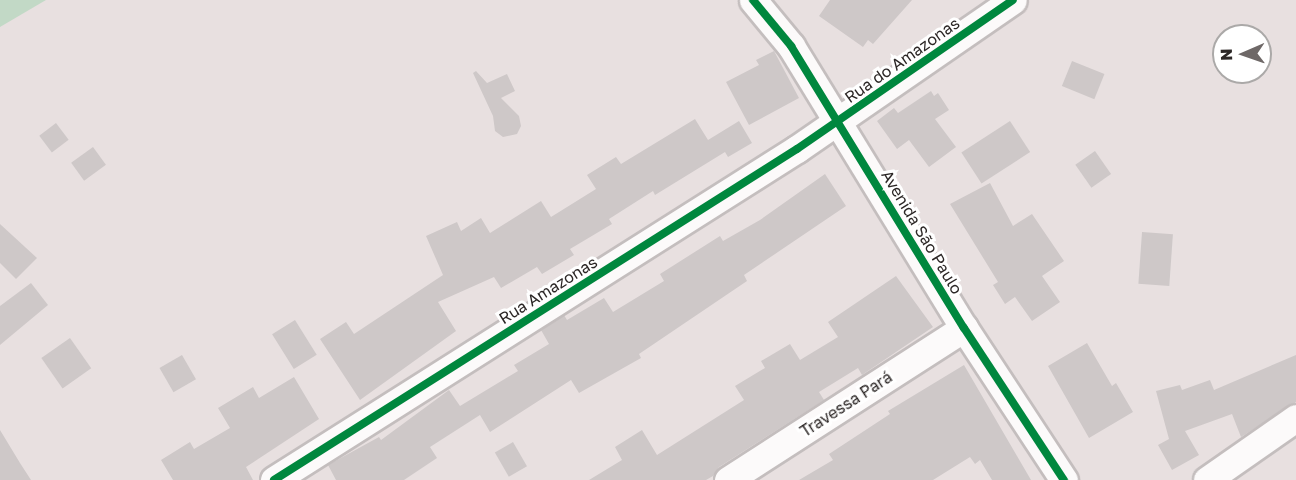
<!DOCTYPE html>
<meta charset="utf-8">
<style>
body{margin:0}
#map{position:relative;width:1296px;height:480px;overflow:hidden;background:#e8e0e0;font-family:"Golos Text",sans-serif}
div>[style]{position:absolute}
.green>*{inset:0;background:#c2d9c6}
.building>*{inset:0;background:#cec8c8;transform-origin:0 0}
.roads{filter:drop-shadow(2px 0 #c4bebe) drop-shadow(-2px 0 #c4bebe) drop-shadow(0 2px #c4bebe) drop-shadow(0 -2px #c4bebe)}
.minor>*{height:27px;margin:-13.5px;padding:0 13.5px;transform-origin:13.5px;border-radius:13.5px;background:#fcfafa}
.cycleway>*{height:8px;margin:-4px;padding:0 4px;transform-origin:4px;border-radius:4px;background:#00873e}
span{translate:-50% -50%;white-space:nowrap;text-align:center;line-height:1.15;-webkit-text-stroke:6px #fff;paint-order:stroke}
.street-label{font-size:16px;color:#2c2726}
.north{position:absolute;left:1212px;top:24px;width:60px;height:60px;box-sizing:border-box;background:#fff;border:2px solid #aba9a8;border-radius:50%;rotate:268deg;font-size:16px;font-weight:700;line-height:24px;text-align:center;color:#2c2726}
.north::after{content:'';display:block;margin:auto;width:21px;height:27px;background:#6e6867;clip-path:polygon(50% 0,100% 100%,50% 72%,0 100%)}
</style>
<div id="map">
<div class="green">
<div style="clip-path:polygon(0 0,46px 0,0 27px)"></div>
</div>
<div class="building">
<div style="clip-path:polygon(830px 0,912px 0,873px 44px,868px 40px,863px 47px,819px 16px)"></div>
<div style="clip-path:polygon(774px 51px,799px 98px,749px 125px,726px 82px,759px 65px,756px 60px)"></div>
<div style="left:1072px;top:61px;width:35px;height:27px;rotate:22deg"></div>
<div style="clip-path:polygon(476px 71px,487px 83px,507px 74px,515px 91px,501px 98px,519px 116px,521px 126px,517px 134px,503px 137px,495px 131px,493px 116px,473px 73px)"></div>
<div style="clip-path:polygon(931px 91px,934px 96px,938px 93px,949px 110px,935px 119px,956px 147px,929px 167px,909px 140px,897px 149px,877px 121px,894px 108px,898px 113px)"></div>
<div style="clip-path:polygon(695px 119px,708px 140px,739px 121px,752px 143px,728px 157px,725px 152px,655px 195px,653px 191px,609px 219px,612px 224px,570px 249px,574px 255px,542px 274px,537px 267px,501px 288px,494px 277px,438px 302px,456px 331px,360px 400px,320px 339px,346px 322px,354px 334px,443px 275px,426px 236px,457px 222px,461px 231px,481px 218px,490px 233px,541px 201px,551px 217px,596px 189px,587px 175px,616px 157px,621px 164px)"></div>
<div style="left:1010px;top:121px;width:37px;height:58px;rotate:57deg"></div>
<div style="left:56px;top:123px;width:21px;height:21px;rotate:53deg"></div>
<div style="left:93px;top:147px;width:22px;height:27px;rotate:54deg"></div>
<div style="left:1095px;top:151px;width:28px;height:24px;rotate:55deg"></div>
<div style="clip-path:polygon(825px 174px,846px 206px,744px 275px,747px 281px,639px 354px,641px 358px,579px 393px,571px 380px,490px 432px,480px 415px,430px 447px,437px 458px,404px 480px,336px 480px,328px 465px,379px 437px,381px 440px,449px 390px,460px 406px,518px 371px,514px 365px,549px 344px,541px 330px,564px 315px,567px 320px,604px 298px,613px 312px,664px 281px,660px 274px,720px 236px,723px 241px,760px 220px)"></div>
<div style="clip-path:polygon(990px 183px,1013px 226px,1032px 214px,1064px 261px,1042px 276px,1060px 302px,1032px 321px,1015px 297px,1005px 304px,993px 285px,998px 282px,950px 204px)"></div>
<div style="clip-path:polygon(0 224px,37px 258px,16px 279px,0 263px)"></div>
<div style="left:1142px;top:232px;width:31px;height:52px;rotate:4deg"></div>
<div style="clip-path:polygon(896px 276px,933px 327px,862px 375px,858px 368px,819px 392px,824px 400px,719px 467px,713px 476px,706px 480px,589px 480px,622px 460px,615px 447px,642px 430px,657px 455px,744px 400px,735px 386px,765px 368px,761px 361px,790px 344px,800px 360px,838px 337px,828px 322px)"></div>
<div style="clip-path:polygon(31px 283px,48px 305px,0 345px,0 306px)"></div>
<div style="left:295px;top:320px;width:41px;height:27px;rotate:58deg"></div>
<div style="left:70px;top:338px;width:37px;height:35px;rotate:55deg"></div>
<div style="clip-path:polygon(1087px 343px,1112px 386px,1116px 383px,1133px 412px,1089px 438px,1048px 366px)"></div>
<div style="left:182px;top:355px;width:28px;height:26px;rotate:60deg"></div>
<div style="clip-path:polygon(1296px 355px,1296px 402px,1241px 437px,1232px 414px,1185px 431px,1199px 455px,1172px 470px,1158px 445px,1169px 439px,1156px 391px,1180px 385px,1182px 390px,1210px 380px,1214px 390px)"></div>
<div style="clip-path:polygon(964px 365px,1031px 480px,992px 480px,980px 460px,975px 464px,970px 457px,933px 480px,799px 480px,833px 460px,829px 454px,890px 414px,888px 411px)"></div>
<div style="clip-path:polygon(294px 377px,319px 419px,246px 467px,253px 480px,173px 480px,161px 460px,190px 442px,194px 449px,230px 428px,218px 408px,253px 387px,259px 398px)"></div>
<div style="clip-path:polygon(0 430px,20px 463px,31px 480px,0 480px)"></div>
<div style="left:513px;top:442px;width:28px;height:21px;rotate:60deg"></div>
</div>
<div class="roads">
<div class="minor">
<div style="left:753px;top:0;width:60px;rotate:50.4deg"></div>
<div style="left:791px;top:46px;width:331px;rotate:58.5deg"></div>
<div style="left:964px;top:328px;width:182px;rotate:56.7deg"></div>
<div style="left:274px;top:480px;width:619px;rotate:-32.33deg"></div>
<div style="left:797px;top:149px;width:262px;rotate:-34.6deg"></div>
<div style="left:728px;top:480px;width:281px;rotate:-32.8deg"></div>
<div style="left:1207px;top:480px;width:108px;rotate:-34.9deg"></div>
</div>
</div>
<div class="cycleway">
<div style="left:753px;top:0;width:60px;rotate:50.4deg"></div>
<div style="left:791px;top:46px;width:331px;rotate:58.5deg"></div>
<div style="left:964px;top:328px;width:182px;rotate:56.7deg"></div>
<div style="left:274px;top:480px;width:619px;rotate:-32.33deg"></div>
<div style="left:797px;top:149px;width:262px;rotate:-34.6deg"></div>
</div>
<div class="street-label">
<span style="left:902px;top:60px;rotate:-35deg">Rua do Amazonas</span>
<span style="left:922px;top:232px;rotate:59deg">Avenida São Paulo</span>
<span style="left:548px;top:290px;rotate:-32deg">Rua Amazonas</span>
<span style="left:846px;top:404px;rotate:-33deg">Travessa Pará</span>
</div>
<div class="north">N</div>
</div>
